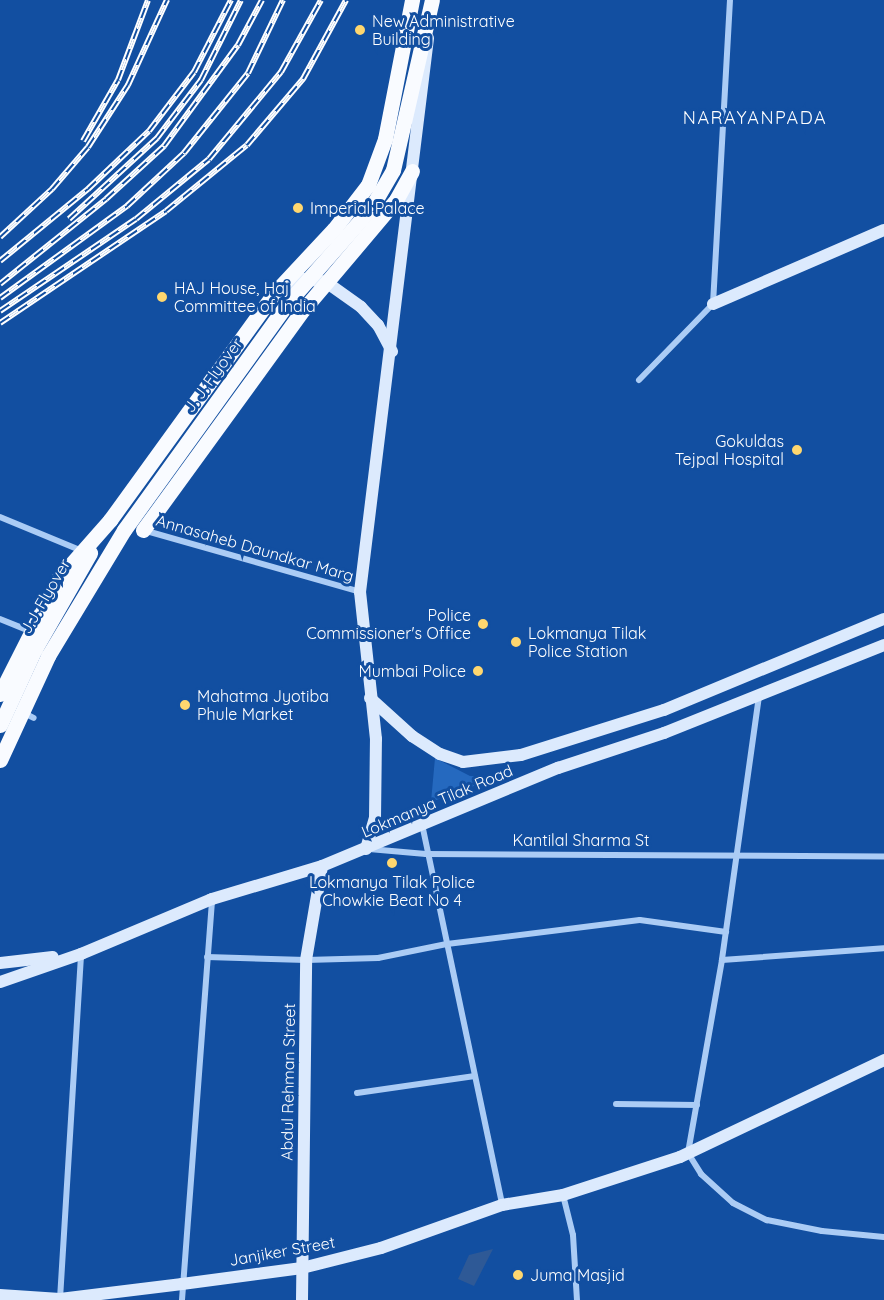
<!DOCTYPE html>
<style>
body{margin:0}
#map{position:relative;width:884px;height:1300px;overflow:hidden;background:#124fa1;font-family:Quicksand,sans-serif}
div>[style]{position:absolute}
.green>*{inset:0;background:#2569bf}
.water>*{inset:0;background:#2e5996}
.street>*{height:6px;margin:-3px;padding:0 3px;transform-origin:3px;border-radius:3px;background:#abccf5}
.secondary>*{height:12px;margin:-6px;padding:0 6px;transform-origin:6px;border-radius:6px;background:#dceafd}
.primary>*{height:15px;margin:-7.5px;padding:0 7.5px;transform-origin:7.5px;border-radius:7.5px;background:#f9fbff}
.rail>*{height:6px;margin-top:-3px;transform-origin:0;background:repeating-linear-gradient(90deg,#124fa1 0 11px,#fff 0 22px);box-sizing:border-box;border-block:2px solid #fff}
.primary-bridge>*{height:15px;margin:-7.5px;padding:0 7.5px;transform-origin:7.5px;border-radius:7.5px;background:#f9fbff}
.dots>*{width:16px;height:16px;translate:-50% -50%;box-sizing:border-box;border:3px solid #124fa1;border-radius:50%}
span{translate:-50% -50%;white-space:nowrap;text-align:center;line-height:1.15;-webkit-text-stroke:6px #124fa1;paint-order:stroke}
.poi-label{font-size:16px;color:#fff}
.left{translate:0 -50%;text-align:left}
.right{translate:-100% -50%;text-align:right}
.street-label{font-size:16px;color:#fff}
.neighbourhood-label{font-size:18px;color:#fff;letter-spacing:1.5px}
</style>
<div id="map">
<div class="green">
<div style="clip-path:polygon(435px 758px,470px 776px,498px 777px,431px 802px)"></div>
</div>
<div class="water">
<div style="clip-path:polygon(493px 1249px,474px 1286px,458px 1279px,469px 1255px)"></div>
</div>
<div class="street">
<div style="left:639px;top:380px;width:106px;rotate:-45.8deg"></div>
<div style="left:713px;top:304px;width:304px;rotate:-86.8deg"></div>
<div style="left:0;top:517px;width:89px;rotate:22.5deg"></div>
<div style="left:143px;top:530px;width:226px;rotate:15.9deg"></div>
<div style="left:0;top:619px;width:31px;rotate:22deg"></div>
<div style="left:759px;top:696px;width:267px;rotate:98deg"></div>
<div style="left:722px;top:960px;width:196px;rotate:100deg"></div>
<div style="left:688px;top:1153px;width:25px;rotate:58deg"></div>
<div style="left:701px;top:1174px;width:43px;rotate:42.2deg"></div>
<div style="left:733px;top:1203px;width:38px;rotate:27deg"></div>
<div style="left:767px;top:1220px;width:56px;rotate:11.3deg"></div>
<div style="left:822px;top:1231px;width:62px;rotate:5.5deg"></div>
<div style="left:22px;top:712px;width:13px;rotate:27deg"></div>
<div style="left:422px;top:824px;width:389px;rotate:78.1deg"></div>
<div style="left:369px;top:849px;width:57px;rotate:5deg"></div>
<div style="left:426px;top:854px;width:458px;rotate:0.3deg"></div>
<div style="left:207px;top:957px;width:99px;rotate:1.7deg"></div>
<div style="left:306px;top:960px;width:72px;rotate:-1.6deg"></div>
<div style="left:378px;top:958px;width:70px;rotate:-11.5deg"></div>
<div style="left:447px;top:944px;width:194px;rotate:-7.1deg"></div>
<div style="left:640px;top:920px;width:87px;rotate:7.9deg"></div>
<div style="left:722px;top:960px;width:162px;rotate:-4.2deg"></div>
<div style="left:357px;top:1093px;width:119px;rotate:-8.2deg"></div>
<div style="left:616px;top:1104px;width:81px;rotate:0.7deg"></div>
<div style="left:563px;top:1195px;width:41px;rotate:76deg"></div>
<div style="left:573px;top:1235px;width:65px;rotate:86.5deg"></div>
<div style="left:60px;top:1299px;width:346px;rotate:-86.5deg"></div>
<div style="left:182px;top:1300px;width:402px;rotate:-85.7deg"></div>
</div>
<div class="secondary">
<div style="left:279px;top:290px;width:26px;rotate:-25deg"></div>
<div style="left:303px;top:279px;width:23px;rotate:7deg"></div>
<div style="left:326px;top:282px;width:43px;rotate:35.5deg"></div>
<div style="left:361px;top:307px;width:25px;rotate:47deg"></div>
<div style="left:378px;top:325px;width:30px;rotate:62deg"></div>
<div style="left:713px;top:304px;width:186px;rotate:-23.4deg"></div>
<div style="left:370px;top:698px;width:57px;rotate:42.1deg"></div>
<div style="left:412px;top:736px;width:33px;rotate:33deg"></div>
<div style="left:440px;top:754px;width:24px;rotate:19deg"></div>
<div style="left:463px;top:762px;width:58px;rotate:-6.9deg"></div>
<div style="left:521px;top:755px;width:150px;rotate:-17.5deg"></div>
<div style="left:664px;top:710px;width:238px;rotate:-22.5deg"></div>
<div style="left:366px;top:849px;width:32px;rotate:-74deg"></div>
<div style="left:375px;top:818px;width:79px;rotate:-89.3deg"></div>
<div style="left:376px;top:739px;width:148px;rotate:-96.2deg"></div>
<div style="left:360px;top:592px;width:558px;rotate:-83deg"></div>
<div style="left:0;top:963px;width:53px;rotate:-6.5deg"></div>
<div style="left:0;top:982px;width:86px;rotate:-19.1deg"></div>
<div style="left:81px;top:954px;width:142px;rotate:-22.8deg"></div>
<div style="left:212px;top:899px;width:115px;rotate:-16.7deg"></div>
<div style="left:322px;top:866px;width:256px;rotate:-22.6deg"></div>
<div style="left:558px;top:768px;width:112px;rotate:-18.3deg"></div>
<div style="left:664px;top:733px;width:237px;rotate:-21.8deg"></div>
<div style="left:0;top:1295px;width:60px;rotate:3.8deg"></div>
<div style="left:60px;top:1299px;width:123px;rotate:-7deg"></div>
<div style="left:182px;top:1284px;width:121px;rotate:-7.6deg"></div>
<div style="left:302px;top:1268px;width:81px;rotate:-14.2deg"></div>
<div style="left:381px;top:1248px;width:128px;rotate:-19.6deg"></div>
<div style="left:502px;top:1205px;width:62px;rotate:-9.3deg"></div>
<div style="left:563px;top:1195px;width:123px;rotate:-18deg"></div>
<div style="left:680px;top:1157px;width:226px;rotate:-25.4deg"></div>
<div style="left:302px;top:1300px;width:340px;rotate:-89.3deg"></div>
<div style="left:306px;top:960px;width:95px;rotate:-80.3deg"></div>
</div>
<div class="primary">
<div style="left:393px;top:170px;width:174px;rotate:-77.1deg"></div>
<div style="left:143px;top:530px;width:272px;rotate:-54deg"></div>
<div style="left:303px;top:310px;width:144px;rotate:-49.8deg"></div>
<div style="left:396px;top:200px;width:33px;rotate:-61deg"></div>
<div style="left:35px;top:649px;width:111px;rotate:-60.2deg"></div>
<div style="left:0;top:694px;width:129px;rotate:-63.2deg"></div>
<div style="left:58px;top:579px;width:79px;rotate:-48.6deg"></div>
<div style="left:110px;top:520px;width:281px;rotate:-54.1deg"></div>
<div style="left:275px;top:292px;width:86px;rotate:-46.9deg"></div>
<div style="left:334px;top:229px;width:56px;rotate:-52.3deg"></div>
<div style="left:368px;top:185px;width:49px;rotate:-69.7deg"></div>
<div style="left:385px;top:139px;width:142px;rotate:-79deg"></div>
</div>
<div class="rail">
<div style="left:83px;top:141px;width:70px;rotate:-60.2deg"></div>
<div style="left:118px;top:80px;width:85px;rotate:-69.4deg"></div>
<div style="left:69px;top:219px;width:120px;rotate:-42.6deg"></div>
<div style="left:157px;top:138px;width:73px;rotate:-52.8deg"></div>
<div style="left:201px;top:80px;width:89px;rotate:-63.4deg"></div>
<div style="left:0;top:237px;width:71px;rotate:-42.7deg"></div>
<div style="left:52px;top:189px;width:55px;rotate:-49.4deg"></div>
<div style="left:88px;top:147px;width:74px;rotate:-57.2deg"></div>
<div style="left:128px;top:85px;width:94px;rotate:-65.4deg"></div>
<div style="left:0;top:261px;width:114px;rotate:-39.3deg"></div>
<div style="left:88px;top:189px;width:84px;rotate:-43.6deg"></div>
<div style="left:149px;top:131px;width:74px;rotate:-52.7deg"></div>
<div style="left:194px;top:72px;width:81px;rotate:-62.8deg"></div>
<div style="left:0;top:284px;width:136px;rotate:-38.7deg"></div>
<div style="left:106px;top:199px;width:79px;rotate:-42.4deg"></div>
<div style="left:164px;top:146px;width:125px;rotate:-53.8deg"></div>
<div style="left:238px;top:45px;width:51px;rotate:-61.9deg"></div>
<div style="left:0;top:298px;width:157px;rotate:-35.9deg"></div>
<div style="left:127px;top:206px;width:78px;rotate:-42.9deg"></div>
<div style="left:184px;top:153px;width:102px;rotate:-51.3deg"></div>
<div style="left:248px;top:73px;width:81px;rotate:-64.4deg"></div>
<div style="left:0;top:311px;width:164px;rotate:-34.1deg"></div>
<div style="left:136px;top:219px;width:94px;rotate:-39.4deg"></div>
<div style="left:209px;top:159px;width:113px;rotate:-50.4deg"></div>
<div style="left:281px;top:72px;width:82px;rotate:-60.9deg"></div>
<div style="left:0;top:323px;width:200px;rotate:-34deg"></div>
<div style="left:166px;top:211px;width:104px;rotate:-39.2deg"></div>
<div style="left:247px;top:145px;width:87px;rotate:-49.7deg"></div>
<div style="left:303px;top:79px;width:90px;rotate:-61.4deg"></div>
</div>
<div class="primary-bridge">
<div style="left:0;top:725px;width:84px;rotate:-65.3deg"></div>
<div style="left:0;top:760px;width:115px;rotate:-65.2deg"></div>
<div style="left:48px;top:656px;width:147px;rotate:-58.9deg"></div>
<div style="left:124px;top:530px;width:284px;rotate:-54.2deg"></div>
<div style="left:290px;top:300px;width:123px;rotate:-48.6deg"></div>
<div style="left:371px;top:208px;width:44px;rotate:-59.9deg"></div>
</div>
<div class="dots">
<div style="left:360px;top:30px;background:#ffd76f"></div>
<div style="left:298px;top:208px;background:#ffd76f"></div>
<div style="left:162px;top:297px;background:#ffd76f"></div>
<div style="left:797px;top:450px;background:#ffd76f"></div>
<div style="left:483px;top:624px;background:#ffd76f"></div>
<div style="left:516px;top:642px;background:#ffd76f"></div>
<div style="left:478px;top:671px;background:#ffd76f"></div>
<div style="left:185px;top:705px;background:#ffd76f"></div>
<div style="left:392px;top:863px;background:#ffd76f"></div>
<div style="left:518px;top:1275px;background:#ffd76f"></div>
</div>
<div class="poi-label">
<span class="left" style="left:372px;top:30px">New Administrative<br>Building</span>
<span class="left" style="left:310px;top:208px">Imperial Palace</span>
<span class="left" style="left:174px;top:297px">HAJ House, Haj<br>Committee of India</span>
<span class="right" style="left:784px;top:450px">Gokuldas<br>Tejpal Hospital</span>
<span class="right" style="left:471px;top:624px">Police<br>Commissioner's Office</span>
<span class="left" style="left:528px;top:642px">Lokmanya Tilak<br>Police Station</span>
<span class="right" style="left:466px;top:671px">Mumbai Police</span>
<span class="left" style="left:197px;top:705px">Mahatma Jyotiba<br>Phule Market</span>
<span style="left:392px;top:891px">Lokmanya Tilak Police<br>Chowkie Beat No 4</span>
<span class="left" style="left:530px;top:1275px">Juma Masjid</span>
</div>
<div class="street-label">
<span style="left:213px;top:375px;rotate:-54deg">J. J. Flyover</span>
<span style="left:255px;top:548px;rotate:16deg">Annasaheb Daundkar Marg</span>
<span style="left:45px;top:596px;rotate:-60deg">J.J. Flyover</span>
<span style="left:437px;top:801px;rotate:-23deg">Lokmanya Tilak Road</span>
<span style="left:581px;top:840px">Kantilal Sharma St</span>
<span style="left:288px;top:1082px;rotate:-89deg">Abdul Rehman Street</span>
<span style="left:282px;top:1251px;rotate:-10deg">Janjiker Street</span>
</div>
<div class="neighbourhood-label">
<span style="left:755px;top:118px">NARAYANPADA</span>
</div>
</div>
